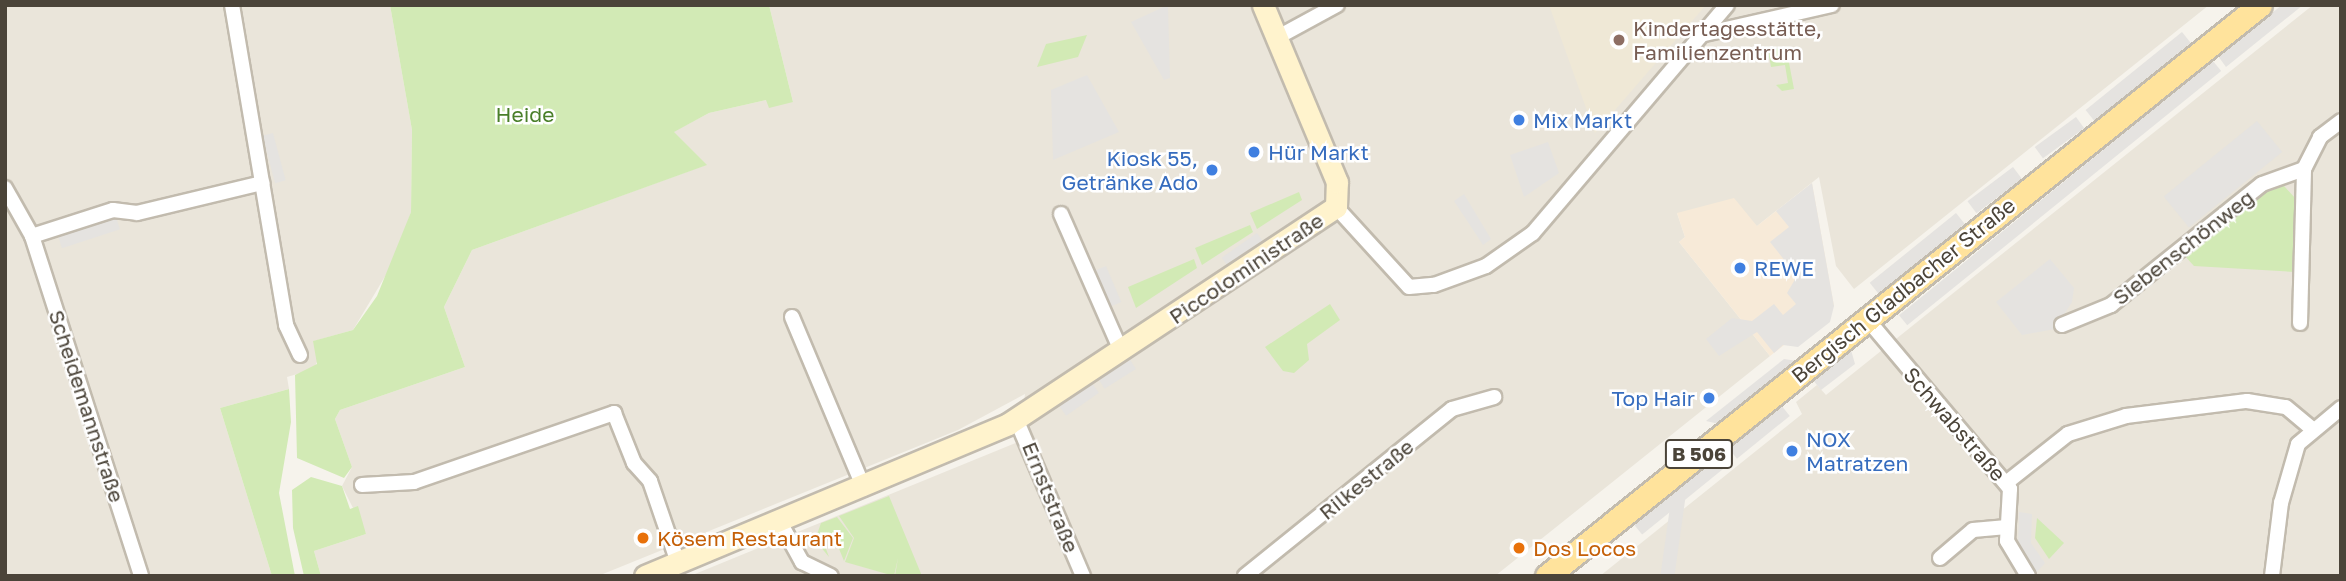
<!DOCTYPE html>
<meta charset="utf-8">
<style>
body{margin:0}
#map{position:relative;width:2346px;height:581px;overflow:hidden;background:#f6f3ec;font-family:"Golos Text",sans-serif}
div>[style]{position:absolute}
.residential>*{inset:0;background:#eae5da}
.commercial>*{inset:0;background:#f7ead8}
.education>*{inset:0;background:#efe8d6}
.green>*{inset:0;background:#d2eab5}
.parking>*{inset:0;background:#e5e3e0;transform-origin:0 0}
.roads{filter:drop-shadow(2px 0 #c2bbae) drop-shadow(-2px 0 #c2bbae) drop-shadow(0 2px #c2bbae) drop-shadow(0 -2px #c2bbae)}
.street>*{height:14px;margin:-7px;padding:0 7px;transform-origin:7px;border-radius:7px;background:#fff}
.secondary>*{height:21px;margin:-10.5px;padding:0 10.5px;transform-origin:10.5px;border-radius:10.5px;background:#fff3cd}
.primary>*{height:23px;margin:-11.5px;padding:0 11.5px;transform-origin:11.5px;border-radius:11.5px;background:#ffe39c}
.dots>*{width:19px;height:19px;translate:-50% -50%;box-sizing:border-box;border:4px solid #fff;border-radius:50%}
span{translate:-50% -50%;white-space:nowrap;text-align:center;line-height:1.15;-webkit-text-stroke:5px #fff;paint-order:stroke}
.shield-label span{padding:2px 5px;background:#fff;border:2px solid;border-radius:5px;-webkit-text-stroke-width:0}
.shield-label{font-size:19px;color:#4b4439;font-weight:700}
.education-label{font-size:21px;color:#785e54}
.left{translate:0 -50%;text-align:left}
.park-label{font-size:21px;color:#4a7f2a}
.shop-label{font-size:21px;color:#366cbe}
.right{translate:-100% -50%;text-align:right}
.street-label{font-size:21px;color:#4b4439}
.food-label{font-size:21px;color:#c56008}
.frame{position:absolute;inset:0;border:7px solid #4b4439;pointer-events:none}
</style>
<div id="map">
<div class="residential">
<div style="clip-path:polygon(5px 5px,390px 5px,412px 130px,411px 212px,393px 263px,353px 330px,314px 341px,319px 357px,314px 369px,287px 377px,289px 389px,220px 408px,272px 576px,5px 576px)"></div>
<div style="clip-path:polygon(769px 5px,2209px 5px,1854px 289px,1836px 266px,1819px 177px,1757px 226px,1677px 213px,1685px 237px,1679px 242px,1770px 356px,1495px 576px,690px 576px,1018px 442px,1025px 394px,958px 430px,598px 576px,321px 576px,314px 551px,366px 534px,342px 486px,352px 467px,335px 419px,340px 410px,465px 367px,444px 307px,472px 250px,706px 165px,673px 132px,709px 113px,766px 100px,793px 102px)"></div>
<div style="clip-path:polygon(2313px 5px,2341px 5px,2341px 576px,1600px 576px,1802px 414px,1796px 402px,1817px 385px,1826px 395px)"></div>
</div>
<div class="commercial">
<div style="clip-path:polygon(1812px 183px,1834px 306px,1770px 356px,1679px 242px,1685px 237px,1677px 213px,1734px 198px,1757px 226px)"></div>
</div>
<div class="education">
<div style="clip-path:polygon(1549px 5px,1706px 5px,1595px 133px)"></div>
</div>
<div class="green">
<div style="clip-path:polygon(390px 5px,769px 5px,793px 102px,769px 108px,766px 100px,709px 113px,674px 132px,707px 165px,472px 250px,444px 307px,465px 367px,340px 410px,335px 419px,352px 467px,344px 478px,297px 458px,295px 375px,317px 364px,313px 341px,353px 330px,377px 296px,411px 212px,412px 130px)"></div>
<div style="clip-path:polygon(1087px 35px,1078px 57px,1037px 67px,1046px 44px)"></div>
<div style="clip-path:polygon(1786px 47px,1794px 89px,1782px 91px,1776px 85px,1788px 83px,1785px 65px,1771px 67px,1768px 50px)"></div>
<div style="clip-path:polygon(2284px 186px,2297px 200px,2295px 272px,2194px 266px,2184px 255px,2269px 187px)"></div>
<div style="clip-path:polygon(1299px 192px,1302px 200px,1257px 229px,1250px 213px)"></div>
<div style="clip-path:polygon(1250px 225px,1253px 232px,1202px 265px,1195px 248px)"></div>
<div style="clip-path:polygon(1194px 259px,1197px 268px,1136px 308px,1128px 287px)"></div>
<div style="clip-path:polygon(1330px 304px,1340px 320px,1307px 344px,1309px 360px,1294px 373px,1283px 371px,1265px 347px)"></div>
<div style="clip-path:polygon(289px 389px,291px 422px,279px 493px,295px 576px,272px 576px,220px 408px)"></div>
<div style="clip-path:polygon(311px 477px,342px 486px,350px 509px,358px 506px,366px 534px,314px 551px,321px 576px,304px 576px,293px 528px,292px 490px)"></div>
<div style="clip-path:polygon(889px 496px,922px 576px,895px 576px,898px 558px,894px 576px,845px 562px,854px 538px,839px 516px)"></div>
<div style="clip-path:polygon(837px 517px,853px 538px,844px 561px,833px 534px,822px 538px,829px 557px,815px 540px,821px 523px)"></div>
<div style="clip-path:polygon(2037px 518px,2064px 543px,2049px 559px,2035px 538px)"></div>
</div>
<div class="parking">
<div style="clip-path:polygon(1168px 5px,1170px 78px,1164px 80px,1131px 22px)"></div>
<div style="clip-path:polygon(2282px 5px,2303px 5px,2226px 67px,2218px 56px)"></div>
<div style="left:2182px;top:32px;width:14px;height:124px;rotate:51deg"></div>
<div style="left:2213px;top:61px;width:13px;height:404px;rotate:51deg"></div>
<div style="clip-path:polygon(1087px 75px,1119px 132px,1053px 160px,1051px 90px)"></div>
<div style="left:2076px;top:117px;width:14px;height:51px;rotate:54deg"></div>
<div style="left:2257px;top:121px;width:40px;height:120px;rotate:51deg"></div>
<div style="left:273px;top:133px;width:49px;height:11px;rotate:75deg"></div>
<div style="clip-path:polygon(1548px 142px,1559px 173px,1524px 197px,1510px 155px)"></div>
<div style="left:2013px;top:167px;width:15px;height:57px;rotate:53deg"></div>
<div style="clip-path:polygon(1812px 183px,1834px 306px,1830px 322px,1798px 347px,1783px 345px,1774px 353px,1757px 332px,1719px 356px,1706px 339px,1732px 318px,1752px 321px,1774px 304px,1783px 315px,1796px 304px,1787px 293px,1797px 276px,1770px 242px,1789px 227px,1776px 211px)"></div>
<div style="clip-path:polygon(1464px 194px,1491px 239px,1483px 245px,1454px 201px)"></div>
<div style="left:1956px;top:213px;width:14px;height:111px;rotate:51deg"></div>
<div style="left:116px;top:217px;width:13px;height:61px;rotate:72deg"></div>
<div style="left:1257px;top:233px;width:12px;height:43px;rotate:55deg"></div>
<div style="clip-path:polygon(2050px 259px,2074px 288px,2072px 302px,2055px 329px,2022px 335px,1996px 302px)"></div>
<div style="left:1106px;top:266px;width:39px;height:13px;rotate:67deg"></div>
<div style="clip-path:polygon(1851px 350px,1855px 364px,1821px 390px,1813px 380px)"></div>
<div style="left:1129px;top:358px;width:13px;height:37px;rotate:58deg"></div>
<div style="clip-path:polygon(1784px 359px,1797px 361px,1719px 424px,1706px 421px)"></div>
<div style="left:1092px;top:383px;width:12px;height:40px;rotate:55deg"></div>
<div style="left:1781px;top:405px;width:14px;height:68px;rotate:51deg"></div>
<div style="left:1679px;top:443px;width:14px;height:198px;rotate:8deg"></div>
<div style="left:1721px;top:454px;width:13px;height:112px;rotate:51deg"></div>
<div style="clip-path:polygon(2019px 512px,2032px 514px,2031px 543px,2045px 563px,2036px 573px,2018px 548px)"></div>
</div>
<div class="roads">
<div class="street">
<div style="left:232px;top:5px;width:325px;rotate:80.4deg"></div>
<div style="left:286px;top:325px;width:33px;rotate:65deg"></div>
<div style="left:1704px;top:34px;width:131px;rotate:-12.8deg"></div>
<div style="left:1278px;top:37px;width:67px;rotate:-28.5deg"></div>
<div style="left:5px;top:188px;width:55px;rotate:60.6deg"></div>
<div style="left:32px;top:236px;width:357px;rotate:72.2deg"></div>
<div style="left:1336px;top:207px;width:108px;rotate:47.6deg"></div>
<div style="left:1409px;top:287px;width:25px;rotate:-5deg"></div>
<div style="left:1434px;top:285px;width:55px;rotate:-20.1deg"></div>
<div style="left:1486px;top:266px;width:57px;rotate:-35.1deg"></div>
<div style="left:1533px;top:233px;width:299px;rotate:-49.6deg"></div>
<div style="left:1061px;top:214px;width:150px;rotate:66.3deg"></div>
<div style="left:32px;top:236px;width:85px;rotate:-17.8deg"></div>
<div style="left:113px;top:210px;width:24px;rotate:7deg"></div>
<div style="left:137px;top:213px;width:129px;rotate:-13.5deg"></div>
<div style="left:792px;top:317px;width:186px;rotate:67.2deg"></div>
<div style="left:1867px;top:319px;width:222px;rotate:49.9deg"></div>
<div style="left:2010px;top:489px;width:52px;rotate:93.3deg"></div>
<div style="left:2007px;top:541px;width:41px;rotate:59deg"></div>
<div style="left:2300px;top:323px;width:154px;rotate:-88.5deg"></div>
<div style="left:2062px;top:325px;width:53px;rotate:-22.2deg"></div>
<div style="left:2111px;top:305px;width:193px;rotate:-38.7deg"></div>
<div style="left:2262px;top:184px;width:45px;rotate:-19.7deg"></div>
<div style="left:2304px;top:169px;width:36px;rotate:-63deg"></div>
<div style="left:2320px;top:137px;width:26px;rotate:-37deg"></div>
<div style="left:1016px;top:419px;width:171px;rotate:66.9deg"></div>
<div style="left:2006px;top:483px;width:79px;rotate:-38.3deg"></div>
<div style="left:2068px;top:434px;width:61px;rotate:-17.2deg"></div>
<div style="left:2126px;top:416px;width:122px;rotate:-7.1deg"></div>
<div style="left:2247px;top:401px;width:39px;rotate:9deg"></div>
<div style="left:2286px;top:407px;width:31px;rotate:40deg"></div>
<div style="left:362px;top:485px;width:52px;rotate:-3.3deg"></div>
<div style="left:414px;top:482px;width:212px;rotate:-19deg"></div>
<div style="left:614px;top:413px;width:54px;rotate:68.2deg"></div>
<div style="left:634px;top:463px;width:24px;rotate:48deg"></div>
<div style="left:650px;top:481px;width:87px;rotate:71.1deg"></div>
<div style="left:780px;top:522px;width:46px;rotate:61.2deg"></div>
<div style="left:802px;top:562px;width:32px;rotate:26deg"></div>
<div style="left:1940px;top:558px;width:43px;rotate:-40.3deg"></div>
<div style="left:1973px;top:530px;width:34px;rotate:-5deg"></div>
<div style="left:1245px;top:576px;width:266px;rotate:-38.9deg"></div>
<div style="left:1452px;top:409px;width:44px;rotate:-15.9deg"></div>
<div style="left:2272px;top:576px;width:74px;rotate:-83deg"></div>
<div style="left:2281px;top:503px;width:61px;rotate:-73.9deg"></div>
<div style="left:2298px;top:444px;width:56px;rotate:-39.9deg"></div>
</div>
<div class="secondary">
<div style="left:645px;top:576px;width:394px;rotate:-22.7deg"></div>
<div style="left:1008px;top:424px;width:393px;rotate:-33.5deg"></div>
<div style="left:1336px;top:207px;width:25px;rotate:-88deg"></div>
<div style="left:1337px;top:182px;width:192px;rotate:-112.7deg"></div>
</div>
<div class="primary">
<div style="left:1547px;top:576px;width:913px;rotate:-38.69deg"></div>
</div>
</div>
<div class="dots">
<div style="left:1619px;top:40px;background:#8d6e63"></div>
<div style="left:1519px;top:120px;background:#3f7fe0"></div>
<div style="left:1254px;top:152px;background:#3f7fe0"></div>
<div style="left:1212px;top:170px;background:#3f7fe0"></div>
<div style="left:1740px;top:268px;background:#3f7fe0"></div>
<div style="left:1709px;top:398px;background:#3f7fe0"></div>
<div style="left:1792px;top:451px;background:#3f7fe0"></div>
<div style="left:643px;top:538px;background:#e8710a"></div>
<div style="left:1519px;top:548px;background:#e8710a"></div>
</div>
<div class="shield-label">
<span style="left:1699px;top:454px">B 506</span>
</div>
<div class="education-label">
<span class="left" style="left:1633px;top:40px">Kindertagesstätte,<br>Familienzentrum</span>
</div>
<div class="park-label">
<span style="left:525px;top:114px">Heide</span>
</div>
<div class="shop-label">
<span class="left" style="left:1533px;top:120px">Mix Markt</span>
<span class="left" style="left:1268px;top:152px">Hür Markt</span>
<span class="right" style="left:1198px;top:170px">Kiosk 55,<br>Getränke Ado</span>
<span class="left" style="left:1754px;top:268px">REWE</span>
<span class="right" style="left:1695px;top:398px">Top Hair</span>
<span class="left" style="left:1806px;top:451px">NOX<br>Matratzen</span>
</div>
<div class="street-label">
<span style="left:2183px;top:247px;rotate:-38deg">Siebenschönweg</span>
<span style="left:1246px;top:268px;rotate:-34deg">Piccoloministraße</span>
<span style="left:1903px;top:290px;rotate:-39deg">Bergisch Gladbacher Straße</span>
<span style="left:87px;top:406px;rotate:72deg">Scheidemannstraße</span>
<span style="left:1955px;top:424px;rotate:49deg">Schwabstraße</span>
<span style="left:1366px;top:479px;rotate:-39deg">Rilkestraße</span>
<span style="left:1051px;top:497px;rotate:68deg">Ernststraße</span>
</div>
<div class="food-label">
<span class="left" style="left:657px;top:538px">Kösem Restaurant</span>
<span class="left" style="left:1533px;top:548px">Dos Locos</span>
</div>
<div class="frame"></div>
</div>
